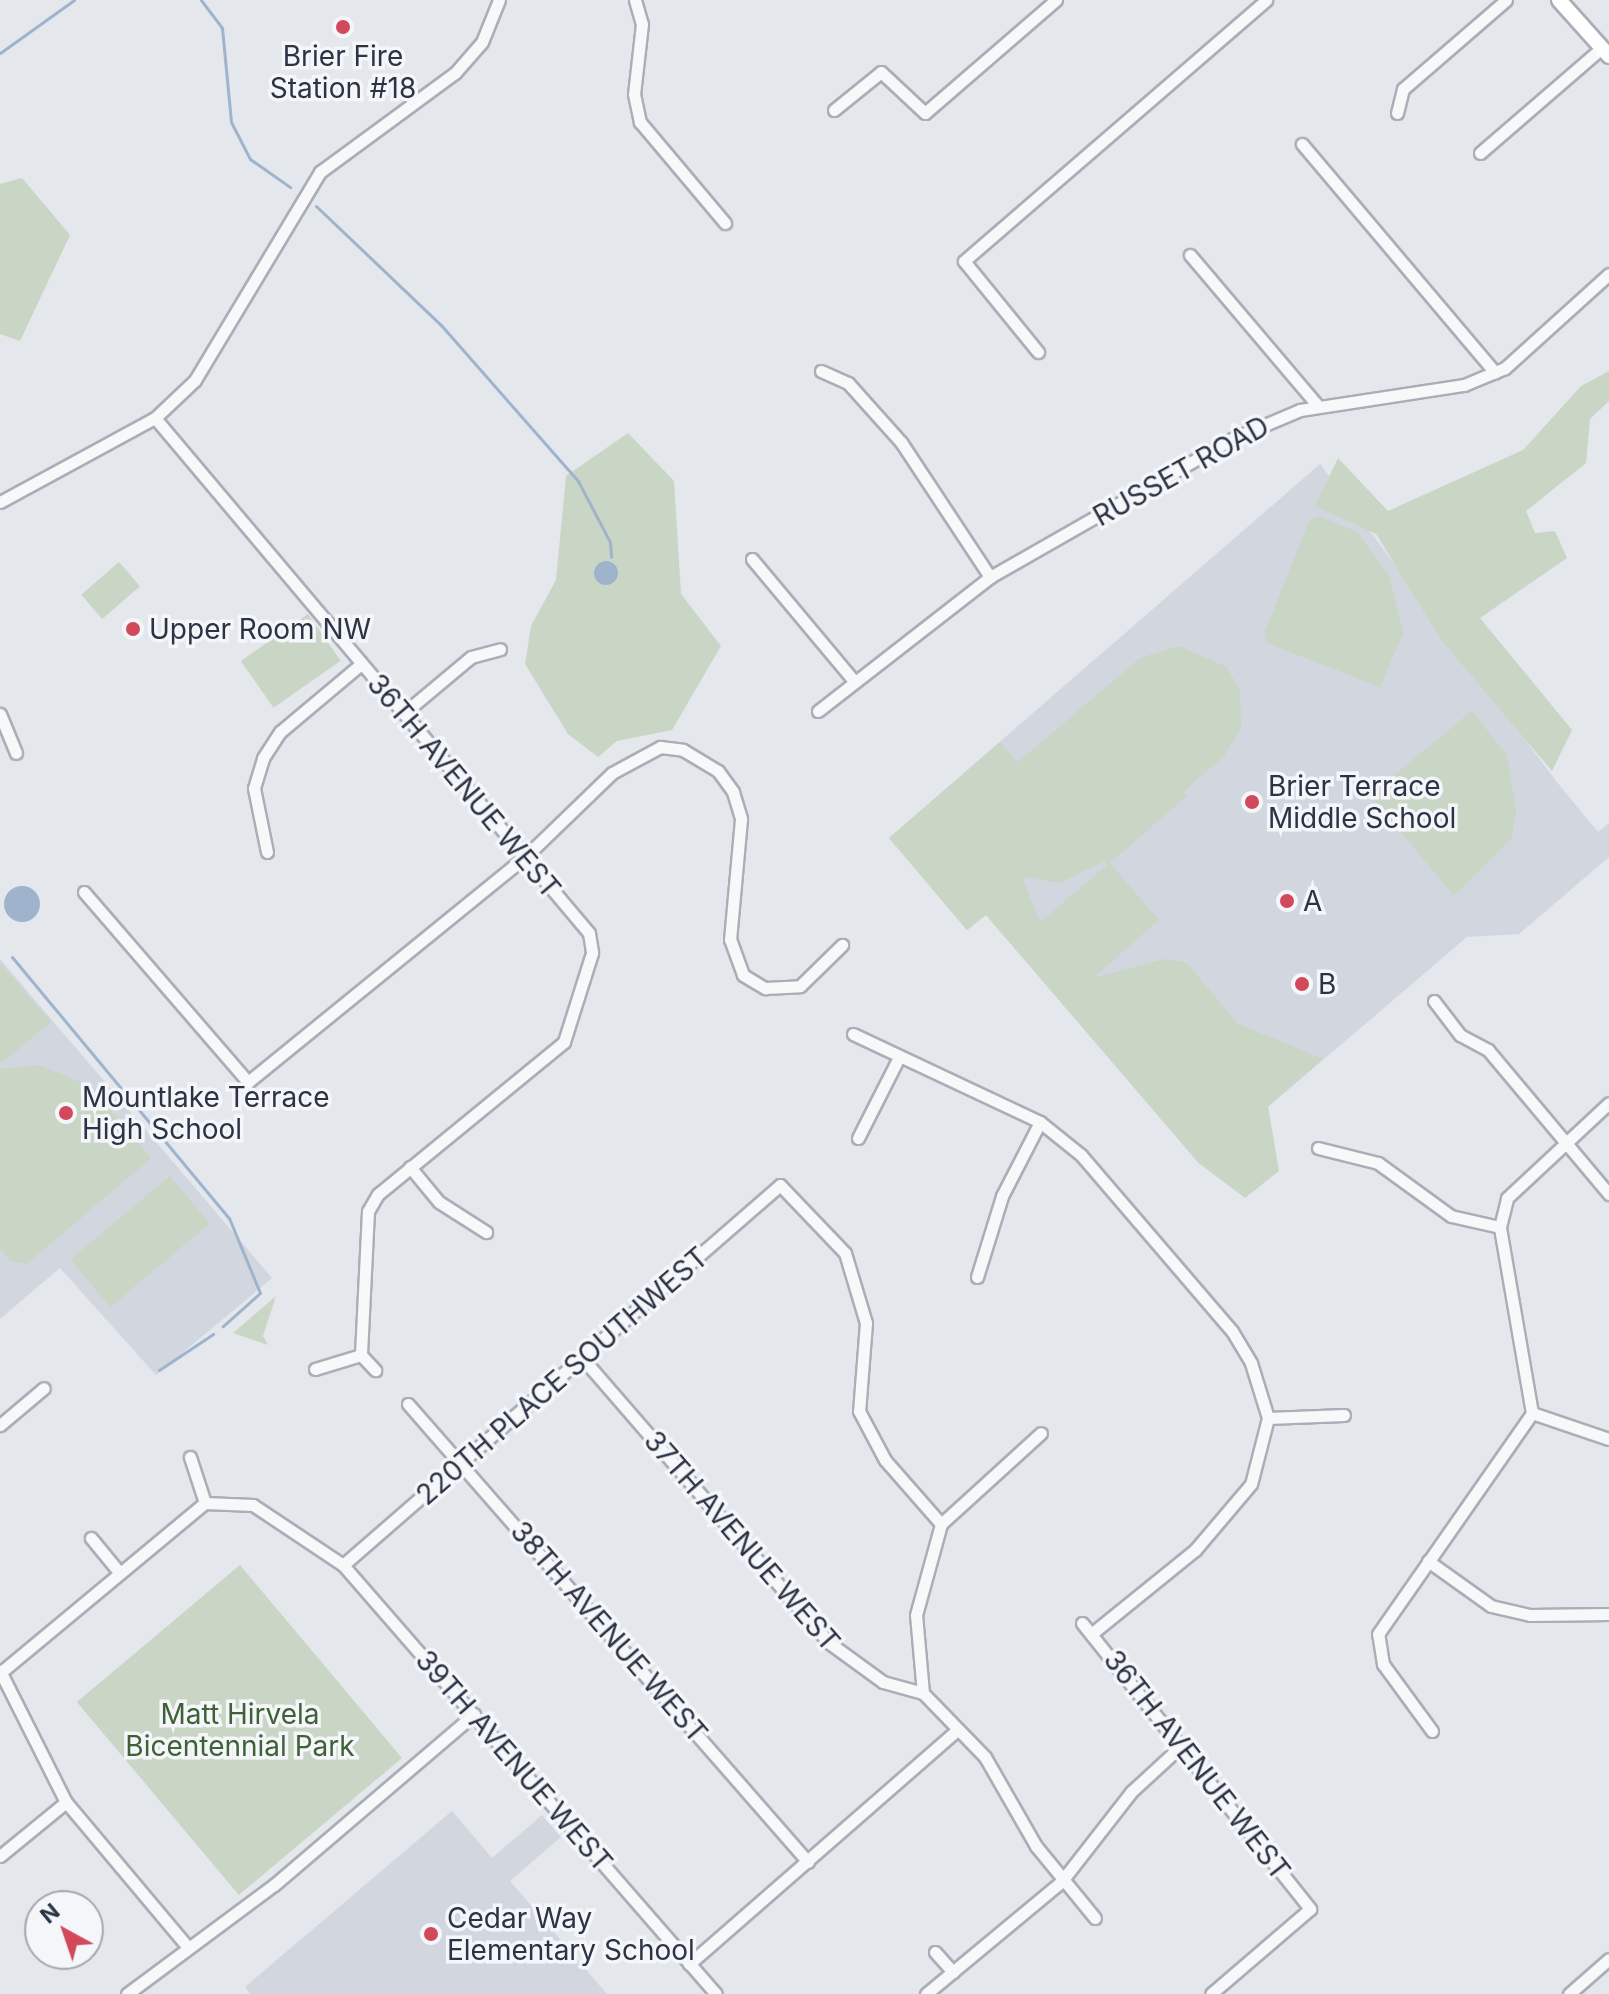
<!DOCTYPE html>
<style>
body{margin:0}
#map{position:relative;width:1609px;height:1994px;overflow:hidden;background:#e4e7ec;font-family:Inter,sans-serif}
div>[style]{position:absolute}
.built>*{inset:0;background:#d2d6de}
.green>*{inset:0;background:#c9d6c5;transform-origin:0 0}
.water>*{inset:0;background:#9fb4cc}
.round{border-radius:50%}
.stream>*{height:3px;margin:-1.5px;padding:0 1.5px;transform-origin:1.5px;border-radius:1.5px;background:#9fb4cc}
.roads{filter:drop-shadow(2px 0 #a9aeb7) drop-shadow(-2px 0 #a9aeb7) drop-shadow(0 2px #a9aeb7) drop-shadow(0 -2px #a9aeb7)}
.minor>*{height:11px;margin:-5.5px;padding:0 5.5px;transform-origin:5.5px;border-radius:5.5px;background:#f7f8fa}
.major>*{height:14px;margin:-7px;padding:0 7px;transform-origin:7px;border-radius:7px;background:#fff}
.dots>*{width:22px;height:22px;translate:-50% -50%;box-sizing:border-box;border:4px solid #f4f6f9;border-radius:50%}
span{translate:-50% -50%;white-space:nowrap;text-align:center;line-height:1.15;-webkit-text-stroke:7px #f4f6f9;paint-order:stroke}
.poi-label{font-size:28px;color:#2b3445}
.left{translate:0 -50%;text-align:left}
.street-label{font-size:28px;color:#2b3445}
.park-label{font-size:28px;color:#3f6138}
.north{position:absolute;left:24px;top:1890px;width:80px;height:80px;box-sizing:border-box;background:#f4f6f9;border:2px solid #a4a8b1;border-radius:50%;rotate:320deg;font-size:22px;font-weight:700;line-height:32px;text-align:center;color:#2b3445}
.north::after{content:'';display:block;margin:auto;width:28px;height:36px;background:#d1495b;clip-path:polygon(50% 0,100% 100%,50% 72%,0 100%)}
</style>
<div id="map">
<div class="built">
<div style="clip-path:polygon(1320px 464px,1556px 781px,1598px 832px,1609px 823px,1609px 857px,1519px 934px,1467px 937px,1200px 1165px,986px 915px,967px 930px,889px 838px)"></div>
<div style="clip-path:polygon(0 959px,272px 1278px,156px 1375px,60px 1268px,0 1319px)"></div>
<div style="clip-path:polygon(452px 1811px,492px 1858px,542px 1815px,561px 1837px,510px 1881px,607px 1994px,250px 1994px,245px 1987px)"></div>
</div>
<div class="green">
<div style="clip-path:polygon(22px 178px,70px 235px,20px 341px,0 334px,0 184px)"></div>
<div style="clip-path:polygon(1609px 371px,1609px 401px,1590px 419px,1586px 463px,1526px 511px,1535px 533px,1555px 531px,1567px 558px,1480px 618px,1572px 730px,1552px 771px,1442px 641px,1376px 534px,1315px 506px,1338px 458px,1388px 511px,1523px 450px,1581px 386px)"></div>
<div style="clip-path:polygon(628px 433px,674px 481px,681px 594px,721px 646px,672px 730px,617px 741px,598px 757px,568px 734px,525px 664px,531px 626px,556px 580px,566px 476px)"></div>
<div style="clip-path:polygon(1318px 516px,1357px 532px,1389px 575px,1403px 634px,1380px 687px,1267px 643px,1264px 634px,1309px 521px)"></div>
<div style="left:119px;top:562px;width:32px;height:50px;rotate:49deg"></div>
<div style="left:308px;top:614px;width:57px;height:82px;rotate:55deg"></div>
<div style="clip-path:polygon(evenodd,1179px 646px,1227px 667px,1240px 691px,1241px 728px,1224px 756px,1183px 792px,1187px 796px,1110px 863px,1159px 920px,1093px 978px,1165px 959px,1187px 963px,1237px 1023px,1323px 1059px,1268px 1106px,1279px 1171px,1245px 1198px,1200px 1164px,986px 915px,967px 930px,889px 838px,1000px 742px,1018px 762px,1140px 658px,1179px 646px,1105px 861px,1107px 865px,1040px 922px,1022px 877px,1060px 883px,1105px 861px)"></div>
<div style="clip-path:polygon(1472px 711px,1507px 755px,1516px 810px,1512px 838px,1454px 896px,1374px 800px,1376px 790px)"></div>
<div style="clip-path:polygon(0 963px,51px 1022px,0 1064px)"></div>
<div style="clip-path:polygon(39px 1065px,90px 1086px,151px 1158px,27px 1264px,11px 1262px,0 1249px,0 1069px)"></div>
<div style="left:170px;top:1176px;width:62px;height:130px;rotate:50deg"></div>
<div style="clip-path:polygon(276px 1296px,263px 1336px,268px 1345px,233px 1333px)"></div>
<div style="left:240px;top:1565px;width:252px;height:213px;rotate:50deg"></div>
</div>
<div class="water">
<div class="round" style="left:594px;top:561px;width:24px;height:24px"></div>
<div class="round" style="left:4px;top:886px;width:36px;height:36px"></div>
</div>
<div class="stream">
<div style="left:201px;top:0;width:35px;rotate:53deg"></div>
<div style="left:222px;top:28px;width:94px;rotate:84.5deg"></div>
<div style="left:231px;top:122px;width:42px;rotate:62.8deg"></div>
<div style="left:250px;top:159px;width:49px;rotate:35deg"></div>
<div style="left:0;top:53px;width:91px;rotate:-35.6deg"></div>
<div style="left:316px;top:206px;width:173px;rotate:43.6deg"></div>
<div style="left:441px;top:325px;width:208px;rotate:48.7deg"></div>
<div style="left:578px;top:481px;width:69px;rotate:62.3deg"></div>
<div style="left:610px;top:542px;width:15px;rotate:86deg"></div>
<div style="left:12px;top:957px;width:339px;rotate:50.3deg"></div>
<div style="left:229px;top:1218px;width:81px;rotate:67.5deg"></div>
<div style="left:260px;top:1293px;width:50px;rotate:138.3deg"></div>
<div style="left:159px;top:1370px;width:65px;rotate:-33.7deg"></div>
</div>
<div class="roads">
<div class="minor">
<div style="left:635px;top:0;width:25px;rotate:74deg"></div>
<div style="left:642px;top:24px;width:70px;rotate:96.5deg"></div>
<div style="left:634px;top:94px;width:29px;rotate:78deg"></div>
<div style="left:640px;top:122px;width:132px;rotate:49.9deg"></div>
<div style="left:834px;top:110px;width:60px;rotate:-39deg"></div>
<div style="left:881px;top:72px;width:60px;rotate:43deg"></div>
<div style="left:925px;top:113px;width:173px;rotate:-40.8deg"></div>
<div style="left:1397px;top:113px;width:25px;rotate:-76deg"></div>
<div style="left:1403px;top:89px;width:136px;rotate:-40.8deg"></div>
<div style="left:1302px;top:144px;width:299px;rotate:49.8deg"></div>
<div style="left:1480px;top:153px;width:162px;rotate:-40.8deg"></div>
<div style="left:1190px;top:255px;width:198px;rotate:49.7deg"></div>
<div style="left:1038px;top:352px;width:117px;rotate:-129.1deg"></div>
<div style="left:964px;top:261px;width:399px;rotate:-40.8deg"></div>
<div style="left:821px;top:371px;width:30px;rotate:24deg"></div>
<div style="left:848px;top:383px;width:79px;rotate:48.1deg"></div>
<div style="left:901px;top:442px;width:162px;rotate:56.6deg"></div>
<div style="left:155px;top:418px;width:673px;rotate:49.88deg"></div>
<div style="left:589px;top:933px;width:20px;rotate:81deg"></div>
<div style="left:592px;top:953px;width:93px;rotate:107.5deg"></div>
<div style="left:564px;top:1042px;width:240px;rotate:140.7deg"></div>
<div style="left:378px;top:1194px;width:20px;rotate:120deg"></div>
<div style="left:368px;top:1211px;width:144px;rotate:92.8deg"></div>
<div style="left:361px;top:1355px;width:21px;rotate:47deg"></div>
<div style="left:0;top:502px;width:176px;rotate:-28.5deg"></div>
<div style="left:155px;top:418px;width:55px;rotate:-43.5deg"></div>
<div style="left:195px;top:380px;width:243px;rotate:-59deg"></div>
<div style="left:320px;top:172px;width:167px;rotate:-36.3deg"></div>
<div style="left:455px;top:73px;width:41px;rotate:-48.9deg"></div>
<div style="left:482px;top:42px;width:45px;rotate:-68deg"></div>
<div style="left:752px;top:559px;width:160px;rotate:50.1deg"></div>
<div style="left:818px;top:711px;width:218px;rotate:-37.9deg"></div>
<div style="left:990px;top:577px;width:281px;rotate:-29.7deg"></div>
<div style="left:1234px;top:438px;width:72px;rotate:-23deg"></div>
<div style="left:1300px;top:410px;width:166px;rotate:-8.7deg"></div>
<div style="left:1464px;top:385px;width:44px;rotate:-22.5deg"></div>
<div style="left:1505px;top:368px;width:140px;rotate:-42.1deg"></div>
<div style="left:404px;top:713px;width:87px;rotate:-39.9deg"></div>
<div style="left:471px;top:657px;width:30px;rotate:-15deg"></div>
<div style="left:0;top:714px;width:42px;rotate:67.7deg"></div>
<div style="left:267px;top:852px;width:65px;rotate:-101.5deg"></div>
<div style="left:254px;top:788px;width:31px;rotate:-73deg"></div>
<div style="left:263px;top:758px;width:31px;rotate:-57deg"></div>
<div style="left:280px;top:732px;width:106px;rotate:-40deg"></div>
<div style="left:84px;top:892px;width:251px;rotate:49.2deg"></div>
<div style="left:248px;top:1082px;width:355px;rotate:-39.1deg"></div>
<div style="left:524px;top:858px;width:122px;rotate:-44deg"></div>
<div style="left:612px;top:773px;width:55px;rotate:-28.4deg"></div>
<div style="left:660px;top:747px;width:23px;rotate:7deg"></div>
<div style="left:683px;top:750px;width:41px;rotate:31deg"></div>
<div style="left:718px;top:771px;width:26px;rotate:54deg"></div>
<div style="left:733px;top:792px;width:28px;rotate:73deg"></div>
<div style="left:741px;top:819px;width:121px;rotate:95.2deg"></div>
<div style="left:730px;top:939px;width:38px;rotate:70deg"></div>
<div style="left:743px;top:975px;width:26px;rotate:31deg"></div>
<div style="left:765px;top:988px;width:35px;rotate:-3deg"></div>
<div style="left:800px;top:986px;width:59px;rotate:-44.3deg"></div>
<div style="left:1434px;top:1001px;width:43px;rotate:52.6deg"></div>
<div style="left:1460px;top:1035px;width:32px;rotate:28deg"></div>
<div style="left:1488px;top:1050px;width:188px;rotate:50deg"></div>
<div style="left:853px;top:1034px;width:207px;rotate:25.2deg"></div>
<div style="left:1040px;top:1122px;width:53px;rotate:38.8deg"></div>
<div style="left:1081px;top:1155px;width:232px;rotate:49.4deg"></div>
<div style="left:1232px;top:1331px;width:37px;rotate:59deg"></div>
<div style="left:1251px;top:1363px;width:58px;rotate:72.8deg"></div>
<div style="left:1268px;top:1418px;width:68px;rotate:104.4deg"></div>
<div style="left:1251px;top:1484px;width:87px;rotate:130.3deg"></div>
<div style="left:1195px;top:1550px;width:129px;rotate:141deg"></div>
<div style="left:858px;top:1138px;width:89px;rotate:-63.1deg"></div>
<div style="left:1318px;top:1148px;width:62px;rotate:14deg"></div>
<div style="left:1378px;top:1163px;width:90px;rotate:36deg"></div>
<div style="left:1451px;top:1216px;width:50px;rotate:12.7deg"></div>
<div style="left:410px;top:1167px;width:45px;rotate:50.4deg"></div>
<div style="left:439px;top:1202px;width:56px;rotate:32.6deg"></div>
<div style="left:977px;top:1277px;width:85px;rotate:-72.8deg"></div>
<div style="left:1002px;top:1196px;width:83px;rotate:-62.8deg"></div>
<div style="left:584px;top:1360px;width:373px;rotate:49.1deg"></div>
<div style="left:828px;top:1642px;width:68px;rotate:36deg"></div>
<div style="left:883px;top:1682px;width:41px;rotate:15.4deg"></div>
<div style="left:923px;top:1693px;width:89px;rotate:45.9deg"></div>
<div style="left:985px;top:1757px;width:103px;rotate:60.2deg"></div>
<div style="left:1036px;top:1846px;width:93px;rotate:50.7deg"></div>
<div style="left:315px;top:1369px;width:48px;rotate:-16.9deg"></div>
<div style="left:408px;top:1404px;width:608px;rotate:48.87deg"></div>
<div style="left:1532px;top:1413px;width:81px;rotate:18.7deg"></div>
<div style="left:1268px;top:1418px;width:76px;rotate:-2.3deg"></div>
<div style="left:0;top:1425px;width:57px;rotate:-40.1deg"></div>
<div style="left:190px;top:1457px;width:48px;rotate:71.9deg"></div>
<div style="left:91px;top:1538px;width:44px;rotate:50.5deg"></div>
<div style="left:1428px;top:1561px;width:77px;rotate:35.5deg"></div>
<div style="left:1491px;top:1606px;width:40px;rotate:13deg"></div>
<div style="left:1530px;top:1615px;width:79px;rotate:-0.7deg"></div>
<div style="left:343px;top:1565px;width:579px;rotate:-41.01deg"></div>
<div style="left:780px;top:1185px;width:94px;rotate:46.3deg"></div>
<div style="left:845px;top:1253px;width:73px;rotate:73.3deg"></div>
<div style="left:866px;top:1323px;width:88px;rotate:94.5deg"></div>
<div style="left:859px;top:1411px;width:55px;rotate:62deg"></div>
<div style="left:885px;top:1460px;width:85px;rotate:48.8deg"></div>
<div style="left:1082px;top:1623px;width:366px;rotate:51.4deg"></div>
<div style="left:1310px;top:1909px;width:130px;rotate:139.4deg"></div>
<div style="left:0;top:1671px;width:147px;rotate:63.3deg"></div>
<div style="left:66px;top:1802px;width:188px;rotate:50deg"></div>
<div style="left:0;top:1673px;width:266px;rotate:-39.7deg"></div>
<div style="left:205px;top:1503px;width:48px;rotate:2.4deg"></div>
<div style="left:253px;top:1505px;width:108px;rotate:33.7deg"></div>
<div style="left:343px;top:1565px;width:568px;rotate:48.99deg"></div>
<div style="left:923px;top:1693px;width:78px;rotate:-95.1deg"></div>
<div style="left:916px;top:1615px;width:94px;rotate:-74.6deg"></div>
<div style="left:941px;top:1524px;width:135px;rotate:-42.3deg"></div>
<div style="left:1432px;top:1731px;width:83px;rotate:-126.2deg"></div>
<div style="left:1383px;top:1664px;width:30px;rotate:-99deg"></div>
<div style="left:1378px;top:1634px;width:269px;rotate:-55.1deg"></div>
<div style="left:1532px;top:1413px;width:189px;rotate:-99.8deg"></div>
<div style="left:1500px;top:1227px;width:30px;rotate:-76deg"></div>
<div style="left:1507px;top:1198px;width:139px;rotate:-43deg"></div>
<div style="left:0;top:1856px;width:85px;rotate:-39.3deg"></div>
<div style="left:935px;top:1952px;width:27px;rotate:48deg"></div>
<div style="left:689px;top:1964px;width:353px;rotate:-41.1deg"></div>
<div style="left:127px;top:1994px;width:183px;rotate:-36.6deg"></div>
<div style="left:274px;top:1885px;width:263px;rotate:-40.5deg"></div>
<div style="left:926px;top:1994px;width:175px;rotate:-39.7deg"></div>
<div style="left:1061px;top:1882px;width:114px;rotate:-52.1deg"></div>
<div style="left:1131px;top:1792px;width:68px;rotate:-42.6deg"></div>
<div style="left:1569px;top:1994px;width:53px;rotate:-41.2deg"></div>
</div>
<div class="major">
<div style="left:1559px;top:0;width:75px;rotate:48.2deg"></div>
</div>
</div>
<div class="dots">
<div style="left:343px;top:27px;background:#d1495b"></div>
<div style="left:133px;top:629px;background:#d1495b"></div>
<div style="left:1252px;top:802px;background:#d1495b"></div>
<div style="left:1287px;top:901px;background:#d1495b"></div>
<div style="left:1302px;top:984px;background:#d1495b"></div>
<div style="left:66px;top:1113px;background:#d1495b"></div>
<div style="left:431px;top:1934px;background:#d1495b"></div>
</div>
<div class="poi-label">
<span style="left:343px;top:72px">Brier Fire<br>Station #18</span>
<span class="left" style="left:149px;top:629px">Upper Room NW</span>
<span class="left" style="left:1268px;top:802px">Brier Terrace<br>Middle School</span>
<span class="left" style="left:1303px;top:901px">A</span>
<span class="left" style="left:1318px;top:984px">B</span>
<span class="left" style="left:82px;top:1113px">Mountlake Terrace<br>High School</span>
<span class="left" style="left:447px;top:1934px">Cedar Way<br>Elementary School</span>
</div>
<div class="street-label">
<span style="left:1181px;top:471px;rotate:-29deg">RUSSET ROAD</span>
<span style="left:464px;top:786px;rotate:50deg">36TH AVENUE WEST</span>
<span style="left:562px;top:1376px;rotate:-41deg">220TH PLACE SOUTHWEST</span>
<span style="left:742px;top:1541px;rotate:49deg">37TH AVENUE WEST</span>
<span style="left:609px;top:1632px;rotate:49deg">38TH AVENUE WEST</span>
<span style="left:514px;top:1761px;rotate:49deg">39TH AVENUE WEST</span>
<span style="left:1197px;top:1765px;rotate:52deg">36TH AVENUE WEST</span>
</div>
<div class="park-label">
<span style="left:240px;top:1730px">Matt Hirvela<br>Bicentennial Park</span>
</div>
<div class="north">N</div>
</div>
